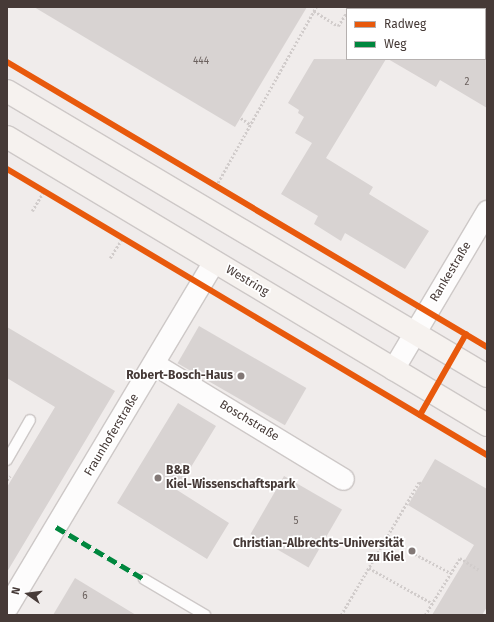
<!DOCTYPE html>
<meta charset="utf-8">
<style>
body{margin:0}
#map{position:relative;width:494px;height:622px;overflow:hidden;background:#f0eceb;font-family:"Fira Sans",sans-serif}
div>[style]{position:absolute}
.building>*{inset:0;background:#d8d3d2;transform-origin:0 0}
.path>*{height:2.5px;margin-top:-1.25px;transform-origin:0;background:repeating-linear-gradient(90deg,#d1cccb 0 2px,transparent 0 4px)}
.roads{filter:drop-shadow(1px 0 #cdc8c7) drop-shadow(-1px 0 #cdc8c7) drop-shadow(0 1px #cdc8c7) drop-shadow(0 -1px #cdc8c7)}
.service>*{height:10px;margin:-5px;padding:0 5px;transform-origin:5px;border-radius:5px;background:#fdfcfc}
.minor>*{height:21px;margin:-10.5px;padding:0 10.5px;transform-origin:10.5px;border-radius:10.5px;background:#fdfcfc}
.secondary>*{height:22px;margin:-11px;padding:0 11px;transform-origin:11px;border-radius:11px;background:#f6f2ef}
.quiet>*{height:5px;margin-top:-2.5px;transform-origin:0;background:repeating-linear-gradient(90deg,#00873e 0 10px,transparent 0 15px)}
.cycleway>*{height:6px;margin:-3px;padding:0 3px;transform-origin:3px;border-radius:3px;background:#e8590c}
.dots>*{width:11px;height:11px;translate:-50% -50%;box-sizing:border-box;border:2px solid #fff;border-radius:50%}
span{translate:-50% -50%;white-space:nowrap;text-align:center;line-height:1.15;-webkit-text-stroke:3.5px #fff;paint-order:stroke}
.number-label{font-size:10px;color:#6c625f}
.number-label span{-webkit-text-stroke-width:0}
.street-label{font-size:12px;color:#463a37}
.poi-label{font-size:12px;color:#463a37;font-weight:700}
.right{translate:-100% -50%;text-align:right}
.left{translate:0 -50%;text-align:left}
.frame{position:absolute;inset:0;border:8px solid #463a37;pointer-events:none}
.legend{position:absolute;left:346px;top:8px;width:140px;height:52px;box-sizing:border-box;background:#fff;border:1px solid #b5b0af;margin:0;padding:5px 7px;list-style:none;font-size:12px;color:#463a37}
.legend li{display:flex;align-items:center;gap:8px;height:20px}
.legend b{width:20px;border:1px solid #b5b0af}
.north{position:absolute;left:8px;top:574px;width:40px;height:40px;-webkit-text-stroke:3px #fff;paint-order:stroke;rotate:284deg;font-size:11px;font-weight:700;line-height:16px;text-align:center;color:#463a37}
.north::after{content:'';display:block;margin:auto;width:14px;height:18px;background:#463a37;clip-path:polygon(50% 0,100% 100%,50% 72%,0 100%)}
</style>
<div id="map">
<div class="building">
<div style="clip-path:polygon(34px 7px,307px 7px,235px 127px)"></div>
<div style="clip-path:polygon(314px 59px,386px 59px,326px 158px,373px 187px,369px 194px,429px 231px,405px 269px,345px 233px,341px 241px,314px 224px,318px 216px,281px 194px,312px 143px,295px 133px,304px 117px,298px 113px,299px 110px,288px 103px)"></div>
<div style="clip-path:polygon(388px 59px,487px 59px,487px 108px,440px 80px,436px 87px)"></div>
<div style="left:199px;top:326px;width:124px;height:43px;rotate:30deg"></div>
<div style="clip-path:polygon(7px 327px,115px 391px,7px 572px,7px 487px,55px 407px,7px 378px)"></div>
<div style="clip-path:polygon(178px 403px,216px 426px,177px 490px,229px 523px,207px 559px,117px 503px)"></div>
<div style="clip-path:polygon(435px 459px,487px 489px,487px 607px,482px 615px,432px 615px,474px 545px,408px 505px)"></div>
<div style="left:284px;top:476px;width:67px;height:67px;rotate:30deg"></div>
<div style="clip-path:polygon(75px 578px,136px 615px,53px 615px)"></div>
</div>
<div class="path">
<div style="left:349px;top:9px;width:2px;rotate:-63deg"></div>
<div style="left:314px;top:11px;width:28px;rotate:32deg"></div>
<div style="left:338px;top:26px;width:17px;rotate:-57deg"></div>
<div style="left:241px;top:118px;width:12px;rotate:35deg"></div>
<div style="left:216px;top:186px;width:205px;rotate:-60.8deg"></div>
<div style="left:32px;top:211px;width:23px;rotate:-59deg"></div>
<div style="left:110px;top:258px;width:25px;rotate:-58deg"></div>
<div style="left:7px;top:480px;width:5px;rotate:-53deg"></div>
<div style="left:415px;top:554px;width:40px;rotate:28deg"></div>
<div style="left:369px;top:568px;width:72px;rotate:29.1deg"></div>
<div style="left:341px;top:615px;width:154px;rotate:-59.6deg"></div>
<div style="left:419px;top:482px;width:3px;rotate:45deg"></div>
<div style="left:425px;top:615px;width:67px;rotate:-58.4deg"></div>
<div style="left:460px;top:558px;width:22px;rotate:32deg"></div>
</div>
<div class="roads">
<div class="service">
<div style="left:7px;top:460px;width:46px;rotate:-60.1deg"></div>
<div style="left:144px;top:579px;width:71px;rotate:30.5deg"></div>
</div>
<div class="minor">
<div style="left:154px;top:364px;width:221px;rotate:31.3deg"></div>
<div style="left:393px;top:369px;width:184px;rotate:-59.3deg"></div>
<div style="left:7px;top:607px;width:403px;rotate:-59.1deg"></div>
</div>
<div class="secondary">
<div style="left:7px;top:91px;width:558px;rotate:30.7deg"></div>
<div style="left:7px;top:137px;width:560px;rotate:30.96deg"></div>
</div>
</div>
<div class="quiet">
<div style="left:56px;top:527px;width:102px;rotate:30.6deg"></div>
</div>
<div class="cycleway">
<div style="left:7px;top:62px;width:558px;rotate:30.7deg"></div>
<div style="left:7px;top:169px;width:559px;rotate:30.79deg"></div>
<div style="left:420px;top:415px;width:93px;rotate:-60.4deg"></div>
</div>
<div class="dots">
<div style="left:241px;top:376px;background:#827876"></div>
<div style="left:158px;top:478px;background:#827876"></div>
<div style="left:412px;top:551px;background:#827876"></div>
</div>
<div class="number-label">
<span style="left:201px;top:62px">444</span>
<span style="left:467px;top:83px">2</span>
<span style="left:296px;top:522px">5</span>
<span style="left:85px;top:597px">6</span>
</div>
<div class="street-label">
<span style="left:451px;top:272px;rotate:-59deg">Rankestraße</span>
<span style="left:247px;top:281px;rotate:31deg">Westring</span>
<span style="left:249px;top:421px;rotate:31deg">Boschstraße</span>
<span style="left:112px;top:435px;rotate:-59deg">Fraunhoferstraße</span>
</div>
<div class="poi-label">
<span class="right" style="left:233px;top:376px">Robert-Bosch-Haus</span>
<span class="left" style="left:166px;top:478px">B&amp;B<br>Kiel-Wissenschaftspark</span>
<span class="right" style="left:404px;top:551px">Christian-Albrechts-Universität<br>zu Kiel</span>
</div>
<div class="frame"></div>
<ul class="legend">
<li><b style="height:5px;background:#e8590c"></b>Radweg</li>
<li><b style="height:5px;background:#00873e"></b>Weg</li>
</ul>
<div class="north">N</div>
</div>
